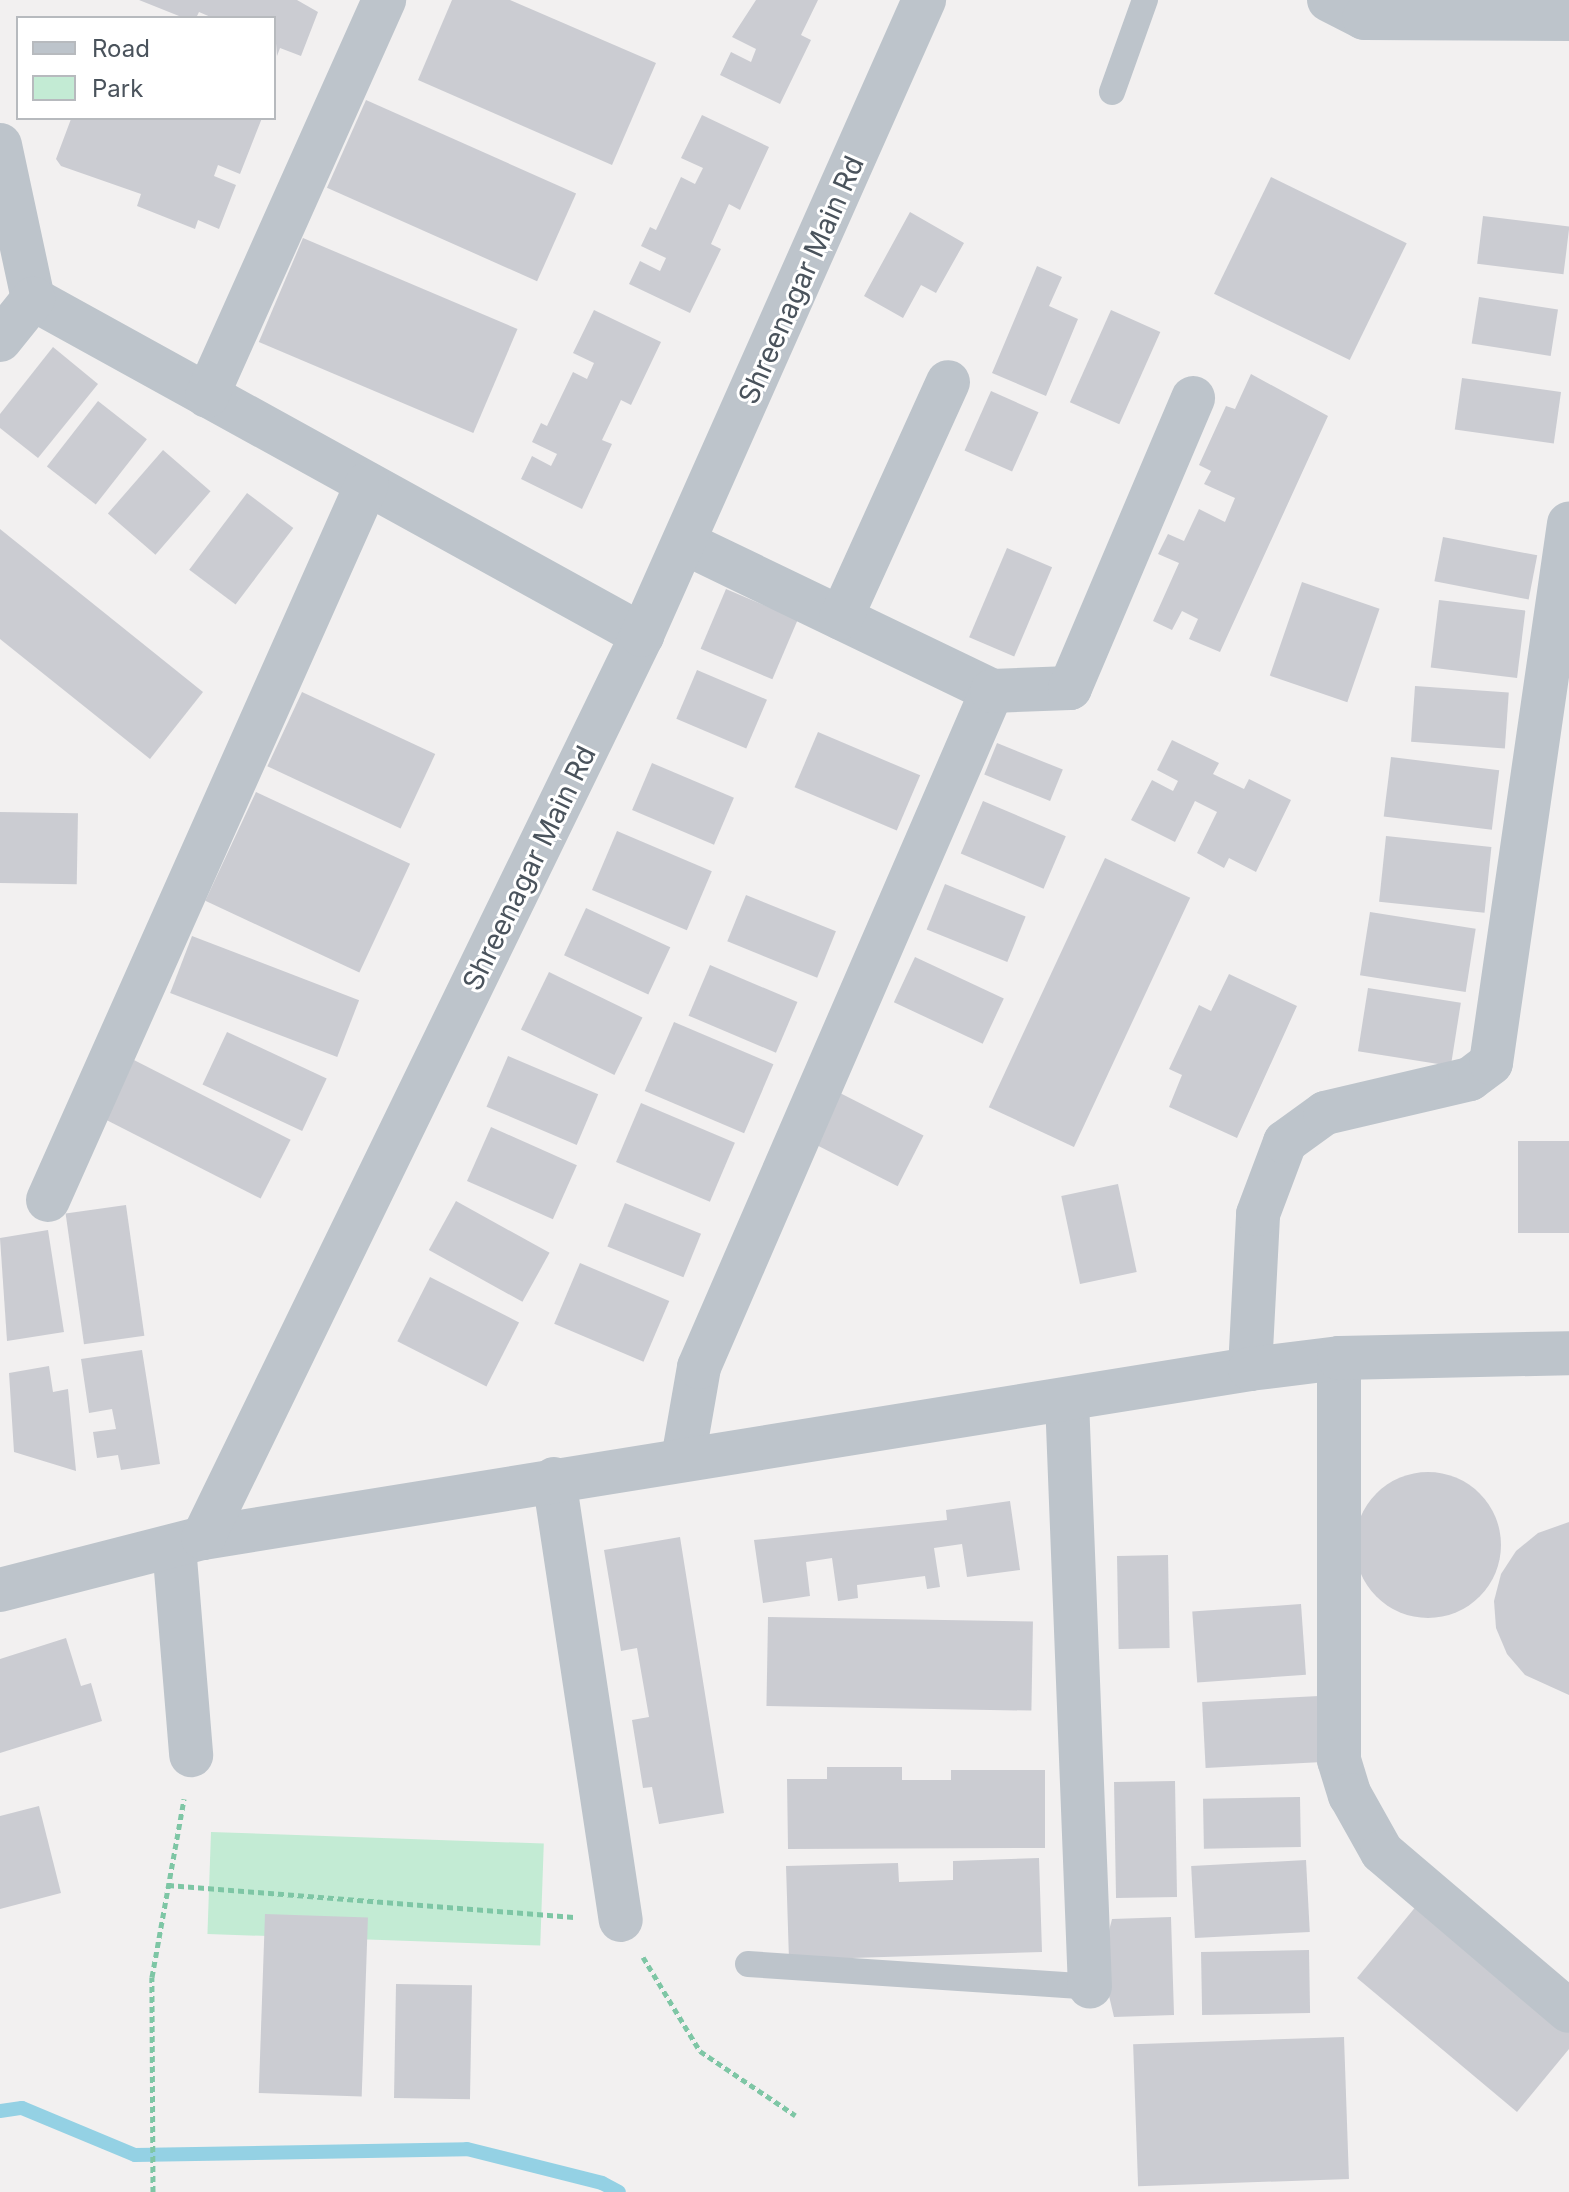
<!DOCTYPE html>
<style>
body{margin:0}
#map{position:relative;width:1569px;height:2192px;overflow:hidden;background:#f2f0f0;font-family:Inter,sans-serif}
div>[style]{position:absolute}
.green>*{inset:0;background:#c3ebd4;transform-origin:0 0}
.stream>*{height:14px;margin:-7px;padding:0 7px;transform-origin:7px;border-radius:7px;background:#94d1e4}
.building>*{inset:0;background:#cbccd2;transform-origin:0 0}
.round{border-radius:50%}
.path>*{height:5px;margin-top:-2.5px;transform-origin:0;background:repeating-linear-gradient(90deg,#7ec6a5 0 6px,transparent 0 10px)}
.service>*{height:26px;margin:-13px;padding:0 13px;transform-origin:13px;border-radius:13px;background:#bdc4cb}
.minor>*{height:44px;margin:-22px;padding:0 22px;transform-origin:22px;border-radius:22px;background:#bdc4cb}
span{translate:-50% -50%;white-space:nowrap;text-align:center;line-height:1.15;-webkit-text-stroke:6px #fff;paint-order:stroke}
.street-label{font-size:28px;color:#4a535c}
.legend{position:absolute;left:16px;top:16px;width:260px;height:104px;box-sizing:border-box;background:#fff;border:2px solid #b7babe;margin:0;padding:10px 14px;list-style:none;font-size:24px;color:#4a535c}
.legend li{display:flex;align-items:center;gap:16px;height:40px}
.legend b{width:40px;border:2px solid #b7babe}
</style>
<div id="map">
<div class="green">
<div style="left:211px;top:1832px;width:333px;height:102px;rotate:2deg"></div>
</div>
<div class="stream">
<div style="left:0;top:2111px;width:22px;rotate:-8deg"></div>
<div style="left:22px;top:2108px;width:122px;rotate:22.6deg"></div>
<div style="left:135px;top:2155px;width:332px;rotate:-1deg"></div>
<div style="left:467px;top:2149px;width:139px;rotate:14.1deg"></div>
<div style="left:602px;top:2183px;width:19px;rotate:28deg"></div>
</div>
<div class="building">
<div style="clip-path:polygon(139px 0,297px 0,318px 12px,301px 56px,280px 48px,277px 56px,274px 18px,213px 18px,199px 12px,196px 18px,184px 18px)"></div>
<div style="clip-path:polygon(452px 0,510px 0,656px 63px,612px 165px,418px 80px)"></div>
<div style="clip-path:polygon(756px 0,818px 0,801px 35px,811px 40px,780px 104px,720px 75px,731px 52px,751px 62px,756px 49px,732px 37px)"></div>
<div style="left:366px;top:100px;width:230px;height:96px;rotate:24deg"></div>
<div style="clip-path:polygon(702px 115px,769px 147px,740px 210px,729px 204px,711px 244px,721px 249px,690px 313px,629px 284px,640px 261px,660px 271px,666px 258px,641px 246px,650px 227px,656px 230px,681px 177px,695px 184px,703px 168px,681px 158px)"></div>
<div style="clip-path:polygon(79px 118px,262px 118px,240px 174px,218px 165px,214px 176px,236px 185px,219px 229px,198px 220px,195px 229px,137px 206px,141px 194px,61px 166px,56px 159px,71px 119px)"></div>
<div style="left:1271px;top:177px;width:151px;height:130px;rotate:26deg"></div>
<div style="clip-path:polygon(910px 212px,964px 243px,936px 293px,921px 285px,903px 318px,864px 296px)"></div>
<div style="left:1483px;top:216px;width:87px;height:48px;rotate:7deg"></div>
<div style="left:303px;top:238px;width:233px;height:113px;rotate:23deg"></div>
<div style="clip-path:polygon(1037px 266px,1062px 277px,1049px 306px,1078px 319px,1046px 396px,992px 373px)"></div>
<div style="left:1479px;top:297px;width:80px;height:47px;rotate:9deg"></div>
<div style="clip-path:polygon(594px 310px,661px 342px,631px 405px,621px 400px,602px 440px,612px 444px,582px 509px,521px 479px,532px 456px,551px 466px,557px 454px,532px 442px,541px 423px,547px 426px,573px 372px,587px 379px,594px 363px,573px 353px)"></div>
<div style="left:1111px;top:310px;width:54px;height:101px;rotate:24deg"></div>
<div style="clip-path:polygon(53px 347px,98px 384px,38px 458px,0 428px,0 414px)"></div>
<div style="clip-path:polygon(1251px 374px,1328px 416px,1220px 652px,1189px 639px,1198px 619px,1182px 611px,1172px 630px,1153px 621px,1179px 563px,1158px 554px,1168px 534px,1184px 541px,1199px 509px,1225px 522px,1235px 498px,1204px 484px,1211px 471px,1199px 465px,1226px 406px,1235px 409px)"></div>
<div style="left:1462px;top:378px;width:100px;height:52px;rotate:8deg"></div>
<div style="left:991px;top:391px;width:52px;height:65px;rotate:24deg"></div>
<div style="left:98px;top:401px;width:62px;height:83px;rotate:38deg"></div>
<div style="left:163px;top:450px;width:63px;height:84px;rotate:41deg"></div>
<div style="left:247px;top:493px;width:58px;height:96px;rotate:37deg"></div>
<div style="clip-path:polygon(0 529px,203px 692px,150px 759px,0 639px)"></div>
<div style="left:1443px;top:537px;width:96px;height:45px;rotate:11deg"></div>
<div style="left:1007px;top:548px;width:49px;height:97px;rotate:23deg"></div>
<div style="left:1302px;top:582px;width:82px;height:99px;rotate:19deg"></div>
<div style="left:726px;top:589px;width:78px;height:65px;rotate:23deg"></div>
<div style="left:1439px;top:600px;width:87px;height:68px;rotate:7deg"></div>
<div style="left:697px;top:670px;width:76px;height:53px;rotate:23deg"></div>
<div style="left:1415px;top:686px;width:94px;height:56px;rotate:4deg"></div>
<div style="left:302px;top:692px;width:147px;height:82px;rotate:25deg"></div>
<div style="left:818px;top:732px;width:111px;height:60px;rotate:23deg"></div>
<div style="clip-path:polygon(1172px 740px,1219px 763px,1213px 774px,1244px 789px,1249px 779px,1291px 800px,1256px 872px,1229px 858px,1224px 868px,1197px 853px,1217px 812px,1195px 801px,1175px 842px,1131px 820px,1152px 780px,1173px 791px,1178px 781px,1157px 770px)"></div>
<div style="left:997px;top:743px;width:71px;height:34px;rotate:22deg"></div>
<div style="left:1391px;top:757px;width:109px;height:60px;rotate:7deg"></div>
<div style="left:652px;top:763px;width:89px;height:51px;rotate:23deg"></div>
<div style="left:256px;top:792px;width:170px;height:120px;rotate:25deg"></div>
<div style="left:983px;top:801px;width:90px;height:57px;rotate:23deg"></div>
<div style="left:0;top:812px;width:78px;height:71px;rotate:1deg"></div>
<div style="left:617px;top:831px;width:103px;height:64px;rotate:23deg"></div>
<div style="left:1386px;top:836px;width:106px;height:66px;rotate:6deg"></div>
<div style="left:1105px;top:858px;width:94px;height:275px;rotate:25deg"></div>
<div style="left:945px;top:884px;width:87px;height:49px;rotate:22deg"></div>
<div style="left:746px;top:895px;width:97px;height:50px;rotate:22deg"></div>
<div style="left:586px;top:908px;width:93px;height:52px;rotate:25deg"></div>
<div style="left:1370px;top:912px;width:107px;height:64px;rotate:9deg"></div>
<div style="left:192px;top:936px;width:179px;height:61px;rotate:21deg"></div>
<div style="left:915px;top:957px;width:98px;height:50px;rotate:25deg"></div>
<div style="left:710px;top:965px;width:95px;height:55px;rotate:23deg"></div>
<div style="left:549px;top:972px;width:104px;height:64px;rotate:26deg"></div>
<div style="clip-path:polygon(1229px 974px,1297px 1006px,1237px 1138px,1169px 1107px,1182px 1075px,1169px 1069px,1199px 1005px,1211px 1011px)"></div>
<div style="left:1368px;top:988px;width:94px;height:64px;rotate:9deg"></div>
<div style="left:674px;top:1022px;width:108px;height:75px;rotate:23deg"></div>
<div style="left:227px;top:1032px;width:110px;height:58px;rotate:25deg"></div>
<div style="left:508px;top:1056px;width:98px;height:55px;rotate:23deg"></div>
<div style="left:132px;top:1059px;width:178px;height:66px;rotate:27deg"></div>
<div style="left:838px;top:1092px;width:96px;height:57px;rotate:27deg"></div>
<div style="left:641px;top:1103px;width:102px;height:64px;rotate:23deg"></div>
<div style="left:491px;top:1127px;width:94px;height:59px;rotate:24deg"></div>
<div style="left:1569px;top:1141px;width:92px;height:51px;rotate:90deg"></div>
<div style="left:1118px;top:1184px;width:90px;height:58px;rotate:78deg"></div>
<div style="left:456px;top:1201px;width:107px;height:56px;rotate:29deg"></div>
<div style="left:625px;top:1203px;width:82px;height:47px;rotate:22deg"></div>
<div style="left:126px;top:1205px;width:132px;height:61px;rotate:82deg"></div>
<div style="clip-path:polygon(48px 1230px,64px 1332px,7px 1341px,0 1238px)"></div>
<div style="left:580px;top:1263px;width:97px;height:66px;rotate:23deg"></div>
<div style="left:430px;top:1277px;width:100px;height:72px;rotate:27deg"></div>
<div style="clip-path:polygon(142px 1350px,160px 1464px,121px 1470px,118px 1455px,97px 1458px,93px 1432px,116px 1429px,112px 1409px,89px 1413px,81px 1359px)"></div>
<div style="clip-path:polygon(49px 1366px,53px 1392px,68px 1389px,76px 1471px,14px 1452px,9px 1373px)"></div>
<div class="round" style="left:1355px;top:1472px;width:146px;height:146px"></div>
<div style="clip-path:polygon(1010px 1501px,1020px 1570px,967px 1577px,962px 1544px,934px 1548px,940px 1587px,927px 1589px,925px 1576px,857px 1585px,858px 1598px,838px 1601px,832px 1558px,806px 1562px,810px 1596px,763px 1603px,754px 1540px,947px 1520px,946px 1510px)"></div>
<div style="clip-path:polygon(1569px 1522px,1569px 1695px,1525px 1675px,1507px 1654px,1496px 1628px,1494px 1601px,1501px 1574px,1516px 1551px,1538px 1533px)"></div>
<div style="clip-path:polygon(680px 1537px,724px 1813px,659px 1824px,652px 1787px,643px 1788px,632px 1720px,649px 1717px,637px 1648px,621px 1651px,604px 1550px)"></div>
<div style="left:1168px;top:1555px;width:93px;height:51px;rotate:89deg"></div>
<div style="left:1301px;top:1604px;width:71px;height:109px;rotate:86deg"></div>
<div style="left:768px;top:1617px;width:265px;height:89px;rotate:1deg"></div>
<div style="clip-path:polygon(66px 1638px,81px 1686px,91px 1683px,102px 1721px,0 1753px,0 1659px)"></div>
<div style="left:1319px;top:1696px;width:66px;height:117px;rotate:87deg"></div>
<div style="clip-path:polygon(827px 1767px,902px 1767px,902px 1780px,951px 1780px,951px 1770px,1045px 1770px,1045px 1848px,788px 1849px,787px 1779px,827px 1779px)"></div>
<div style="left:1175px;top:1781px;width:116px;height:61px;rotate:89deg"></div>
<div style="left:1300px;top:1797px;width:50px;height:97px;rotate:89deg"></div>
<div style="clip-path:polygon(39px 1806px,61px 1893px,0 1909px,0 1816px)"></div>
<div style="clip-path:polygon(1039px 1858px,1042px 1952px,789px 1960px,786px 1866px,898px 1863px,899px 1882px,953px 1880px,953px 1861px)"></div>
<div style="left:1306px;top:1860px;width:72px;height:115px;rotate:87deg"></div>
<div style="clip-path:polygon(1422px 1899px,1569px 2021px,1569px 2049px,1517px 2112px,1357px 1978px)"></div>
<div style="left:265px;top:1914px;width:103px;height:179px;rotate:2deg"></div>
<div style="clip-path:polygon(1171px 1917px,1174px 2015px,1114px 2017px,1101px 1962px,1112px 1919px)"></div>
<div style="left:1309px;top:1950px;width:63px;height:108px;rotate:89deg"></div>
<div style="left:396px;top:1984px;width:76px;height:114px;rotate:1deg"></div>
<div style="left:1344px;top:2037px;width:142px;height:211px;rotate:88deg"></div>
</div>
<div class="path">
<div style="left:168px;top:1885px;width:407px;rotate:4.5deg"></div>
<div style="left:643px;top:1957px;width:110px;rotate:58.8deg"></div>
<div style="left:700px;top:2051px;width:115px;rotate:34deg"></div>
<div style="left:153px;top:2192px;width:215px;rotate:-90.3deg"></div>
<div style="left:152px;top:1977px;width:181px;rotate:-79.8deg"></div>
</div>
<div class="service">
<div style="left:1112px;top:92px;width:98px;rotate:-70.3deg"></div>
<div style="left:748px;top:1964px;width:343px;rotate:3.8deg"></div>
</div>
<div class="minor">
<div style="left:1329px;top:0;width:39px;rotate:27deg"></div>
<div style="left:1364px;top:18px;width:205px;rotate:0.3deg"></div>
<div style="left:0;top:145px;width:157px;rotate:77.9deg"></div>
<div style="left:33px;top:299px;width:696px;rotate:28.89deg"></div>
<div style="left:0;top:340px;width:53px;rotate:-51.2deg"></div>
<div style="left:207px;top:396px;width:434px;rotate:-65.9deg"></div>
<div style="left:685px;top:543px;width:341px;rotate:25.7deg"></div>
<div style="left:841px;top:618px;width:259px;rotate:-65.6deg"></div>
<div style="left:48px;top:1200px;width:784px;rotate:-65.99deg"></div>
<div style="left:1339px;top:1358px;width:402px;rotate:90deg"></div>
<div style="left:1339px;top:1760px;width:37px;rotate:73deg"></div>
<div style="left:1350px;top:1795px;width:65px;rotate:60.7deg"></div>
<div style="left:1382px;top:1852px;width:245px;rotate:40.4deg"></div>
<div style="left:1250px;top:1369px;width:155px;rotate:-87deg"></div>
<div style="left:1258px;top:1214px;width:77px;rotate:-69.4deg"></div>
<div style="left:1285px;top:1142px;width:49px;rotate:-35.9deg"></div>
<div style="left:1325px;top:1113px;width:149px;rotate:-13.2deg"></div>
<div style="left:1470px;top:1079px;width:26px;rotate:-37deg"></div>
<div style="left:1491px;top:1063px;width:545px;rotate:-81.77deg"></div>
<div style="left:1067px;top:1400px;width:587px;rotate:87.76deg"></div>
<div style="left:683px;top:1459px;width:93px;rotate:-80.1deg"></div>
<div style="left:699px;top:1367px;width:737px;rotate:-66.57deg"></div>
<div style="left:992px;top:691px;width:78px;rotate:-2.2deg"></div>
<div style="left:1070px;top:688px;width:315px;rotate:-67deg"></div>
<div style="left:554px;top:1479px;width:446px;rotate:81.4deg"></div>
<div style="left:203px;top:1538px;width:1061px;rotate:-9.17deg"></div>
<div style="left:1250px;top:1369px;width:90px;rotate:-7deg"></div>
<div style="left:1339px;top:1358px;width:230px;rotate:-1.2deg"></div>
<div style="left:174px;top:1546px;width:210px;rotate:85.3deg"></div>
<div style="left:0;top:1590px;width:210px;rotate:-14.4deg"></div>
<div style="left:203px;top:1538px;width:1004px;rotate:-64.07deg"></div>
<div style="left:642px;top:635px;width:695px;rotate:-66.05deg"></div>
</div>
<div class="street-label">
<span style="left:801px;top:280px;rotate:-66deg">Shreenagar Main Rd</span>
<span style="left:529px;top:868px;rotate:-64deg">Shreenagar Main Rd</span>
</div>
<ul class="legend">
<li><b style="height:10px;background:#bdc4cb"></b>Road</li>
<li><b style="height:22px;background:#c3ebd4"></b>Park</li>
</ul>
</div>
